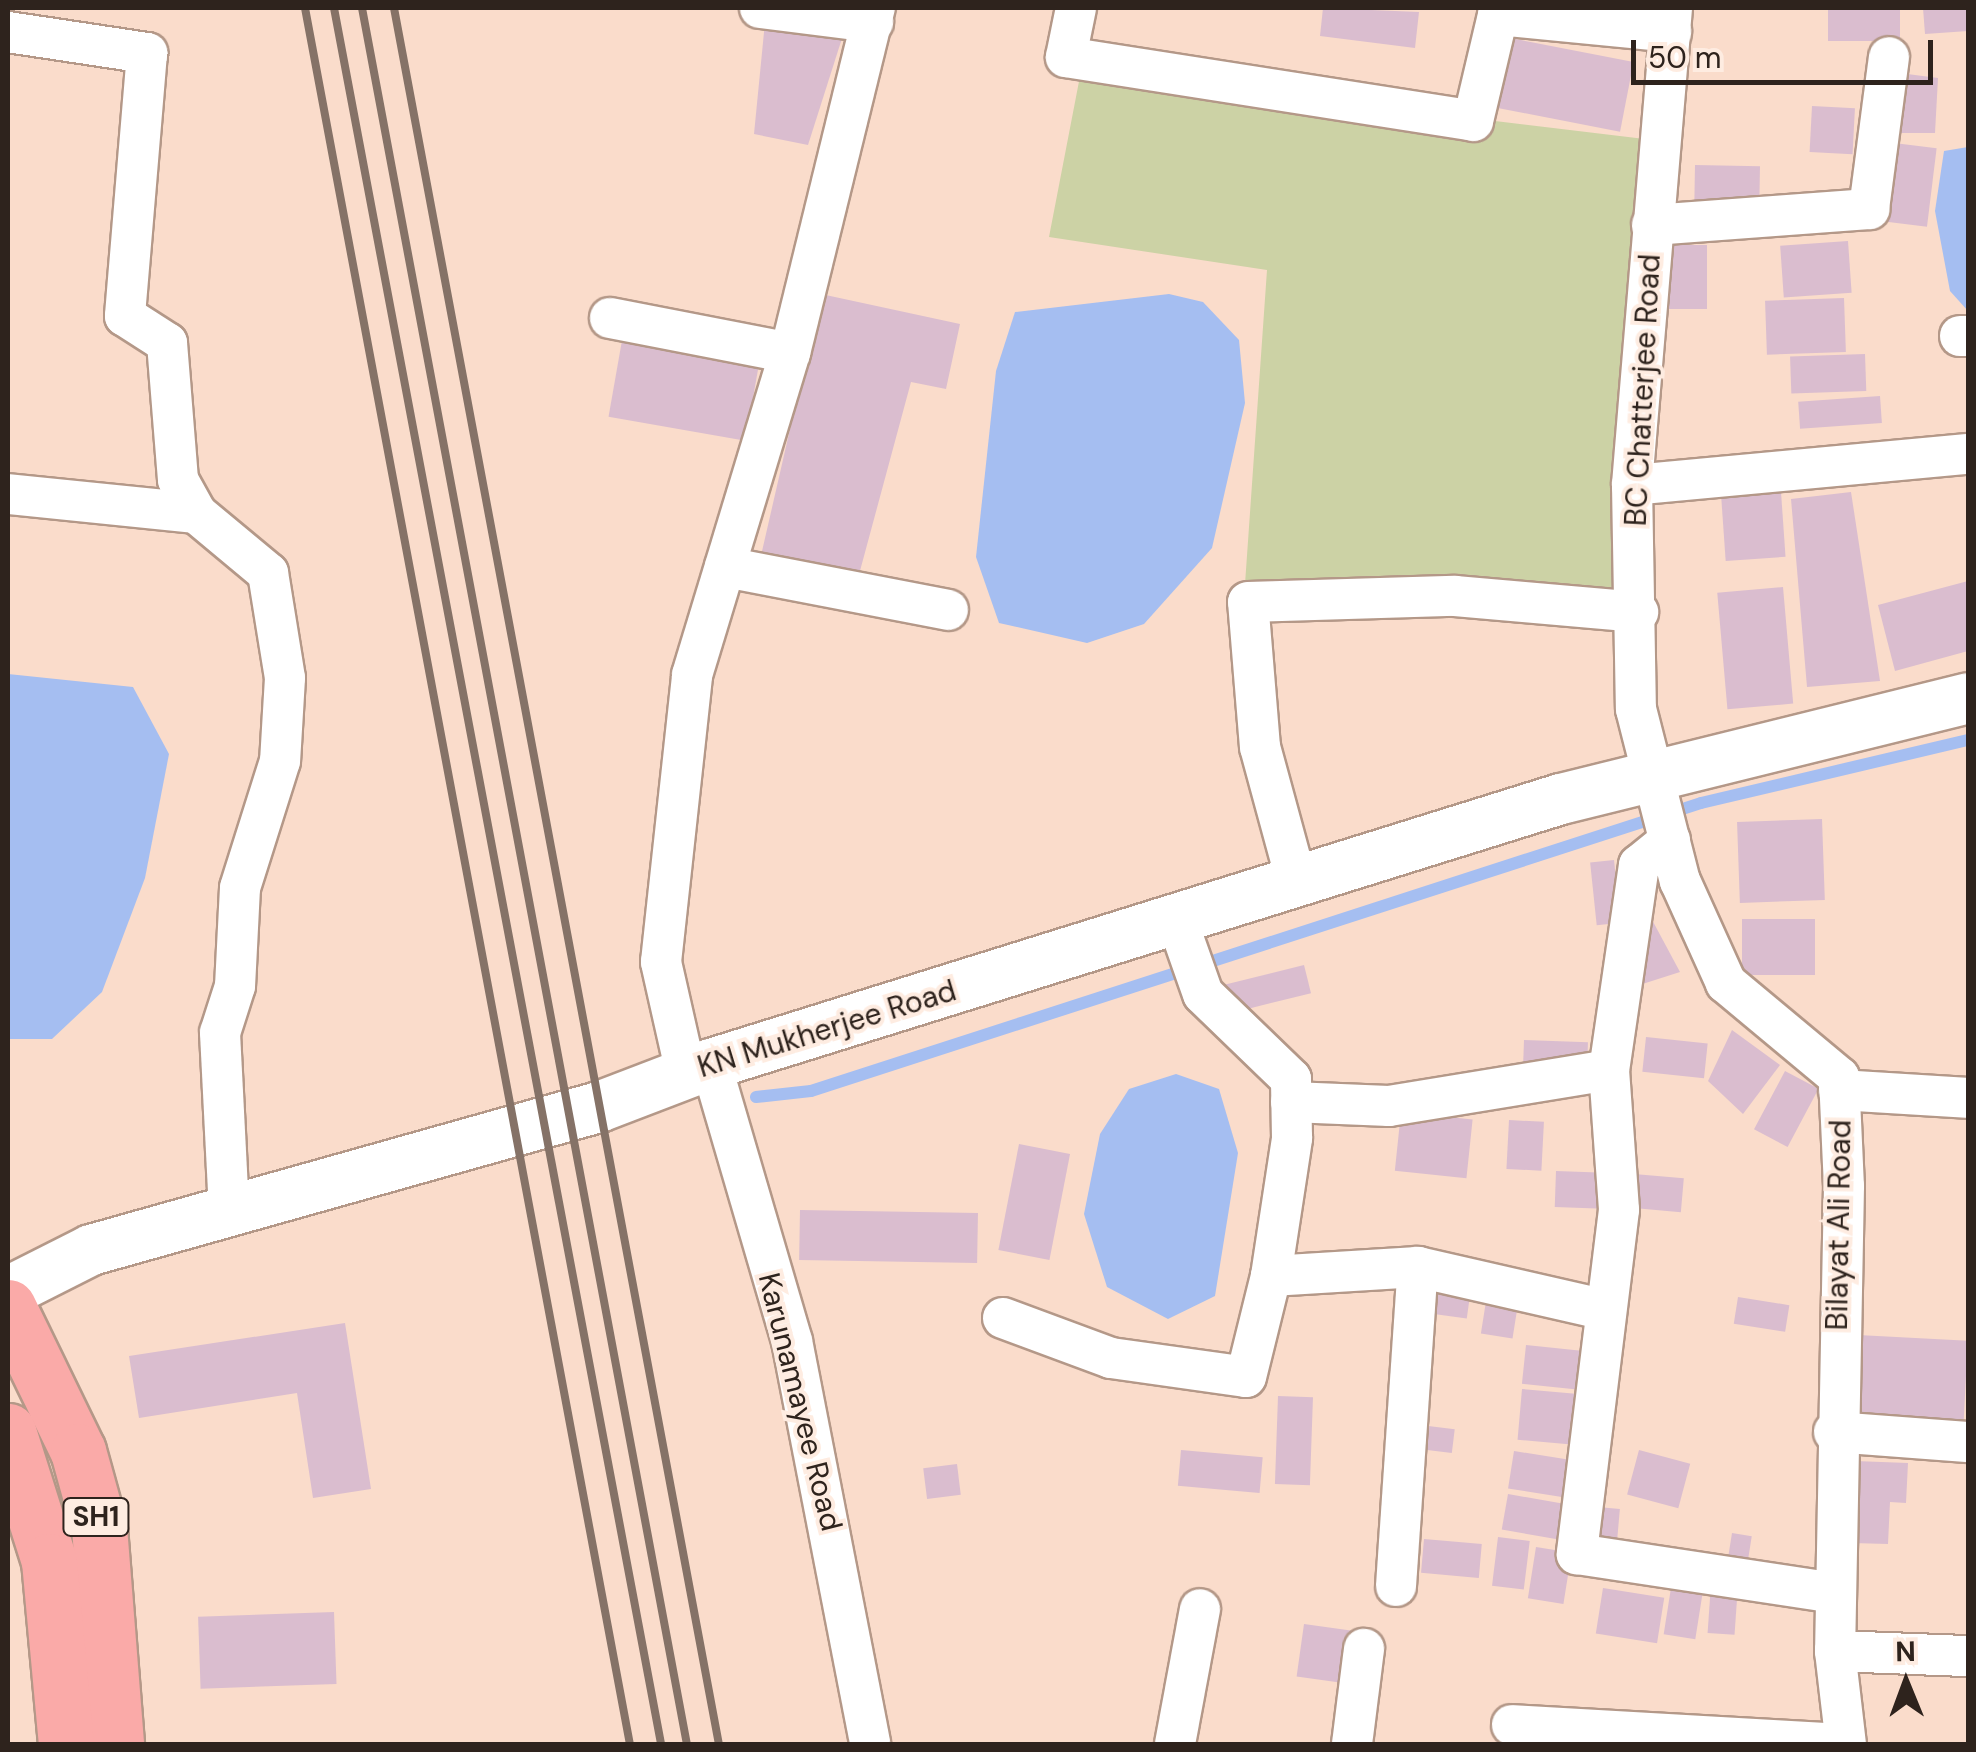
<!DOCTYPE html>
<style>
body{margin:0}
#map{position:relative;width:1976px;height:1752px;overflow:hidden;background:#fadccb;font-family:"DM Sans",sans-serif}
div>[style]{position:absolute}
.green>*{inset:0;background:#ccd2a5}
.water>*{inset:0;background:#a5bef1}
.stream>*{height:12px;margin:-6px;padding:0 6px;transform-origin:6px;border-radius:6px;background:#a5bef1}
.building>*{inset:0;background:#dabdcf;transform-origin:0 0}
.roads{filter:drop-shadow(2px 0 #b49888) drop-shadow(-2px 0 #b49888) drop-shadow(0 2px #b49888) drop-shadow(0 -2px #b49888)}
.minor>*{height:40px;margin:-20px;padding:0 20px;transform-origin:20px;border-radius:20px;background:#fff}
.tertiary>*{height:50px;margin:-25px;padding:0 25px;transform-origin:25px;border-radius:25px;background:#fff}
.primary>*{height:55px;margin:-27.5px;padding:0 27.5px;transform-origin:27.5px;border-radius:27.5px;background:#faaaa8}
.rail>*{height:8px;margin:-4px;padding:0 4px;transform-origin:4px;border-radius:4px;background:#857267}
span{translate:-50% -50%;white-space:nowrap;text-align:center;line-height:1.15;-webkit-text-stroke:8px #feece1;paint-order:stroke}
.shield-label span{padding:2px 8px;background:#feece1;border:2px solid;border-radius:8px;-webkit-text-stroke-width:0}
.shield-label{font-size:28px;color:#2e231d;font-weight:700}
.street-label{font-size:30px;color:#2e231d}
.frame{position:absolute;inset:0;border:10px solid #2e231d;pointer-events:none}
.north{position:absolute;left:1856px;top:1632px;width:100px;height:100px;-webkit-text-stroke:8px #feece1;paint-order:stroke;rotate:359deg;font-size:28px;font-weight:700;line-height:40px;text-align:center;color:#2e231d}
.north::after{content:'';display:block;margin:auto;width:35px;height:45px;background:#2e231d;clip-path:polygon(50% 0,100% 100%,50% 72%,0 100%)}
.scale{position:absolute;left:1631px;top:40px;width:302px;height:45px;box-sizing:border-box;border:5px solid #2e231d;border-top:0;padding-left:12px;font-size:30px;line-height:35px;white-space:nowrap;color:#2e231d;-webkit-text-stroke:8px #feece1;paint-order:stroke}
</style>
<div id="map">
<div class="green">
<div style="clip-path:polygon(1081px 71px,1653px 140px,1626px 601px,1245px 584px,1267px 270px,1049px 237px)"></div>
</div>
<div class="water">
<div style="clip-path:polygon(1968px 147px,1968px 311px,1950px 291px,1935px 211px,1944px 151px)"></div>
<div style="clip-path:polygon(1169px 294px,1203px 302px,1239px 340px,1245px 403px,1212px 548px,1144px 624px,1087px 643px,999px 623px,976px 557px,996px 371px,1015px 312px)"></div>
<div style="clip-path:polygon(8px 674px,133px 687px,169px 754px,145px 878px,102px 992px,52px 1039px,8px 1039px)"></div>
<div style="clip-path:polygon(1176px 1074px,1219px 1089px,1238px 1153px,1215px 1296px,1168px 1319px,1107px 1287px,1084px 1214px,1100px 1134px,1129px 1089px)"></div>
</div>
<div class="stream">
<div style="left:756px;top:1097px;width:55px;rotate:-6.2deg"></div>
<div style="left:811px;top:1091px;width:935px;rotate:-17.93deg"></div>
<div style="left:1701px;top:803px;width:274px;rotate:-13.3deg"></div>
</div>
<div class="building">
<div style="clip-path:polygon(1323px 8px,1419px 12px,1415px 48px,1320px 36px)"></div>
<div style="left:1828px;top:8px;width:72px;height:33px"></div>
<div style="clip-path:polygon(1923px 8px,1968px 8px,1968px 31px,1925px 34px)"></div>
<div style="clip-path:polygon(765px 22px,844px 32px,808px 145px,754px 134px)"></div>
<div style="left:1505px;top:37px;width:131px;height:71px;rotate:11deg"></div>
<div style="clip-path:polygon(1892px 72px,1938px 78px,1935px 133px,1883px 133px)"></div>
<div style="left:1812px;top:106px;width:43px;height:46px;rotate:3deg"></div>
<div style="left:1886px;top:142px;width:51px;height:79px;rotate:7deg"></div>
<div style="left:1695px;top:165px;width:65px;height:44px;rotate:1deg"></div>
<div style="left:1848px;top:241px;width:52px;height:68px;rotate:86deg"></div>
<div style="left:1661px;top:245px;width:46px;height:64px"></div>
<div style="clip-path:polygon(821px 294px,960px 324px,946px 389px,911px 382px,857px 582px,760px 560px)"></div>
<div style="left:1844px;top:298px;width:54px;height:79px;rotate:88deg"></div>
<div style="left:624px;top:329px;width:139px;height:89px;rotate:10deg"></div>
<div style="left:1865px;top:354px;width:37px;height:75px;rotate:88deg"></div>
<div style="left:1880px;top:396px;width:27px;height:82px;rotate:86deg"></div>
<div style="left:1781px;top:492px;width:65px;height:60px;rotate:86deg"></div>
<div style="clip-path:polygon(1851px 492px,1880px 681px,1807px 687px,1791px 499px)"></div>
<div style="clip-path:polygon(1968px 581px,1968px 651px,1895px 671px,1878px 605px)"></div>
<div style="left:1783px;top:587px;width:117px;height:66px;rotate:85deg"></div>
<div style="left:1822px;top:819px;width:81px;height:85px;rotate:88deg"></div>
<div style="left:1614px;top:860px;width:63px;height:24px;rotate:84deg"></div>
<div style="clip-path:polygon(1643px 903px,1680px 972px,1630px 988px)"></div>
<div style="left:1742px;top:919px;width:73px;height:56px"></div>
<div style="left:1304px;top:965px;width:29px;height:83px;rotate:76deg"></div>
<div style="clip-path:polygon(1732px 1030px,1780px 1065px,1743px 1114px,1708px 1081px)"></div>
<div style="left:1646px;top:1037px;width:62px;height:35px;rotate:6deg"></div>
<div style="left:1524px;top:1040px;width:64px;height:28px;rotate:2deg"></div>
<div style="left:1785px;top:1071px;width:38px;height:66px;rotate:28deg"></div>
<div style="left:1401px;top:1112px;width:72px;height:59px;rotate:6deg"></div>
<div style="left:1509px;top:1120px;width:35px;height:49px;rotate:3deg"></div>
<div style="left:1019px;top:1144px;width:52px;height:108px;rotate:11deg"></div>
<div style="left:1556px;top:1171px;width:56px;height:36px;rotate:2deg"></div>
<div style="left:1634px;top:1174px;width:50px;height:34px;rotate:5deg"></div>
<div style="left:800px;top:1210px;width:178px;height:50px;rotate:1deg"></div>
<div style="left:1436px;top:1286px;width:35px;height:28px;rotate:8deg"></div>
<div style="left:1487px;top:1295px;width:32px;height:39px;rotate:9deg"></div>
<div style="left:1738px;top:1297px;width:52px;height:27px;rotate:9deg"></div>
<div style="clip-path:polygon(345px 1323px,371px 1489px,313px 1498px,297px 1393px,139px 1418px,129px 1356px)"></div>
<div style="left:1858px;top:1335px;width:110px;height:82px;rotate:3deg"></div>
<div style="left:1526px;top:1345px;width:70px;height:39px;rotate:6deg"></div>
<div style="left:1522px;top:1389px;width:68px;height:51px;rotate:5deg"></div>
<div style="left:1278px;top:1396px;width:35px;height:88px;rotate:2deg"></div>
<div style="left:1420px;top:1425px;width:35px;height:24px;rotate:7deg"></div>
<div style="left:1181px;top:1450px;width:82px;height:36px;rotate:5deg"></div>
<div style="left:1639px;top:1450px;width:53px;height:46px;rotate:15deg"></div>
<div style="left:1514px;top:1451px;width:72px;height:38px;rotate:9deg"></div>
<div style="clip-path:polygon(1855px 1461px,1908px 1463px,1906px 1503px,1890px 1502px,1888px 1544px,1852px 1543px)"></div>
<div style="left:957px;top:1464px;width:31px;height:34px;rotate:83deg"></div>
<div style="left:1508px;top:1494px;width:68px;height:36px;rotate:10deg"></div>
<div style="left:1587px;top:1506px;width:33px;height:43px;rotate:5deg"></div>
<div style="left:1732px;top:1533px;width:20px;height:40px;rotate:9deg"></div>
<div style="left:1498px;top:1537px;width:32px;height:49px;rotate:7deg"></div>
<div style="left:1424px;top:1539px;width:58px;height:34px;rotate:5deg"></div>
<div style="left:1536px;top:1547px;width:36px;height:52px;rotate:9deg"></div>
<div style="left:1674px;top:1569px;width:32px;height:66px;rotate:9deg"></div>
<div style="left:1711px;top:1584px;width:27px;height:49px;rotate:4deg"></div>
<div style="left:1603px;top:1588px;width:62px;height:46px;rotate:9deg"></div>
<div style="left:334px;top:1612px;width:72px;height:136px;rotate:88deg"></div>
<div style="left:1304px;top:1624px;width:49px;height:53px;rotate:8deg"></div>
</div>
<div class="roads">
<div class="minor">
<div style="left:760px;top:8px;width:114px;rotate:7.1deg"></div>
<div style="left:1076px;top:8px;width:50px;rotate:101.5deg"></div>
<div style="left:1066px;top:57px;width:412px;rotate:8.9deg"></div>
<div style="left:1473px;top:121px;width:109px;rotate:-76.7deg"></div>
<div style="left:1498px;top:15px;width:174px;rotate:5.6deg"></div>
<div style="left:1672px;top:8px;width:479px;rotate:94.8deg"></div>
<div style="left:1632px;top:485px;width:224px;rotate:89deg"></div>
<div style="left:1636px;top:709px;width:178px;rotate:75.7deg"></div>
<div style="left:1680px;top:881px;width:112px;rotate:65.7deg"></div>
<div style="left:1726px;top:983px;width:147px;rotate:39.8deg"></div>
<div style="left:1839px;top:1077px;width:109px;rotate:87.4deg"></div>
<div style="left:1844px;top:1186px;width:465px;rotate:91.1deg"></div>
<div style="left:1835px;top:1651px;width:94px;rotate:83.3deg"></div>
<div style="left:8px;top:32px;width:141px;rotate:8.6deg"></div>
<div style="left:147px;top:53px;width:264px;rotate:94.8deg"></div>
<div style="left:125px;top:316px;width:50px;rotate:32.7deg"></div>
<div style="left:167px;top:343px;width:137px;rotate:85.4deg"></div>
<div style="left:178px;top:480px;width:38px;rotate:61deg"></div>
<div style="left:196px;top:513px;width:94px;rotate:39.8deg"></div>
<div style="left:268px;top:573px;width:106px;rotate:80.8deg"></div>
<div style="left:285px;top:678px;width:83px;rotate:93.4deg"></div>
<div style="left:280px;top:761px;width:133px;rotate:107.5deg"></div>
<div style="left:240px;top:888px;width:98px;rotate:92.9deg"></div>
<div style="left:235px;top:986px;width:49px;rotate:107.7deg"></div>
<div style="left:220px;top:1033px;width:176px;rotate:87.1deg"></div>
<div style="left:1652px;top:225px;width:218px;rotate:-4.2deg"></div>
<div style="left:1869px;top:209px;width:153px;rotate:-82.5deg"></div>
<div style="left:610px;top:318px;width:183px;rotate:11deg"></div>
<div style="left:1960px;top:336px;width:8px"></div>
<div style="left:1632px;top:485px;width:337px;rotate:-5.3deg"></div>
<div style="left:8px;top:494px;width:189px;rotate:5.8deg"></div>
<div style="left:725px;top:567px;width:227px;rotate:10.9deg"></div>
<div style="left:1670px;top:840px;width:40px;rotate:141deg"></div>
<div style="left:1639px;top:865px;width:207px;rotate:98.3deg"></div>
<div style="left:1609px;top:1070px;width:140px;rotate:85.9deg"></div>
<div style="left:1619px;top:1210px;width:347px;rotate:97deg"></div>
<div style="left:1577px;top:1554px;width:261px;rotate:8.6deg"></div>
<div style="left:1297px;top:883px;width:141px;rotate:-105.2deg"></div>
<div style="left:1260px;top:747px;width:145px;rotate:-94.7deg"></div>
<div style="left:1248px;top:602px;width:207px;rotate:-1.7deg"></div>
<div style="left:1455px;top:596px;width:184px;rotate:5deg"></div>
<div style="left:711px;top:1064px;width:289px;rotate:73.7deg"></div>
<div style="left:792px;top:1341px;width:410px;rotate:79deg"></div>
<div style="left:686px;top:1073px;width:114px;rotate:-102.7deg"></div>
<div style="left:661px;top:962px;width:289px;rotate:-83.8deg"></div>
<div style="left:692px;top:675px;width:337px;rotate:-73.1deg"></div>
<div style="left:790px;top:353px;width:355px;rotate:-76.2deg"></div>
<div style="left:1839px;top:1090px;width:129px;rotate:3.5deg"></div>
<div style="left:1291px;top:1102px;width:98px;rotate:2.3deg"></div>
<div style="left:1389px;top:1106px;width:223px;rotate:-9.3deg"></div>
<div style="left:1271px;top:1276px;width:147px;rotate:-3.5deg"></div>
<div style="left:1418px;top:1267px;width:193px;rotate:12.9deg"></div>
<div style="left:1003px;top:1318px;width:115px;rotate:20.3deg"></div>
<div style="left:1111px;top:1358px;width:136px;rotate:8deg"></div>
<div style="left:1246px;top:1377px;width:104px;rotate:-76.1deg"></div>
<div style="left:1271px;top:1276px;width:140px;rotate:-81.3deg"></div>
<div style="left:1292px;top:1138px;width:59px;rotate:-91deg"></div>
<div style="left:1291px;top:1079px;width:122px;rotate:-136deg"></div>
<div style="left:1203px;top:994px;width:78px;rotate:-109.4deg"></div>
<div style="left:1834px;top:1432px;width:134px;rotate:4.3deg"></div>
<div style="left:1396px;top:1586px;width:320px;rotate:-86.1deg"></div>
<div style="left:1835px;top:1651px;width:133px;rotate:2.2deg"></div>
<div style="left:1512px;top:1725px;width:333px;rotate:3.3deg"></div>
<div style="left:1175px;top:1744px;width:137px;rotate:-79.5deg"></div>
<div style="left:1352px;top:1744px;width:96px;rotate:-82.8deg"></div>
</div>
<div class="tertiary">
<div style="left:8px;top:1292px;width:93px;rotate:-26.8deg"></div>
<div style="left:91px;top:1250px;width:528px;rotate:-15.72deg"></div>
<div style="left:599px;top:1107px;width:120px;rotate:-21deg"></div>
<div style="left:711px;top:1064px;width:890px;rotate:-17.32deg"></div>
<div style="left:1561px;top:799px;width:419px;rotate:-13.9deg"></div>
</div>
<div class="primary">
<div style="left:8px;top:1307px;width:160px;rotate:64.1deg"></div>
<div style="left:78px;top:1451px;width:79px;rotate:74.6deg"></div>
<div style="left:99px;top:1527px;width:218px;rotate:85.5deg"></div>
<div style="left:8px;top:1431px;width:136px;rotate:72.5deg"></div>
<div style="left:49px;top:1561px;width:184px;rotate:84.7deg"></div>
</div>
</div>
<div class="rail">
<div style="left:305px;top:8px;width:1766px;rotate:79.4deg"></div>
<div style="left:334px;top:8px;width:1767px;rotate:79.33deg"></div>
<div style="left:362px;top:8px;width:1766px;rotate:79.4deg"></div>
<div style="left:394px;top:8px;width:1766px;rotate:79.4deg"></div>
</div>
<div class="shield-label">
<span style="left:96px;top:1517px">SH1</span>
</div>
<div class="street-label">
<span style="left:1643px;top:390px;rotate:-87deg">BC Chatterjee Road</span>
<span style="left:827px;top:1029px;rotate:-17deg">KN Mukherjee Road</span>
<span style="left:1839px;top:1225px;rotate:-89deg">Bilayat Ali Road</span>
<span style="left:800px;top:1402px;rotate:76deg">Karunamayee Road</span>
</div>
<div class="frame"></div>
<div class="north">N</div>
<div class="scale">50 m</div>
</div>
